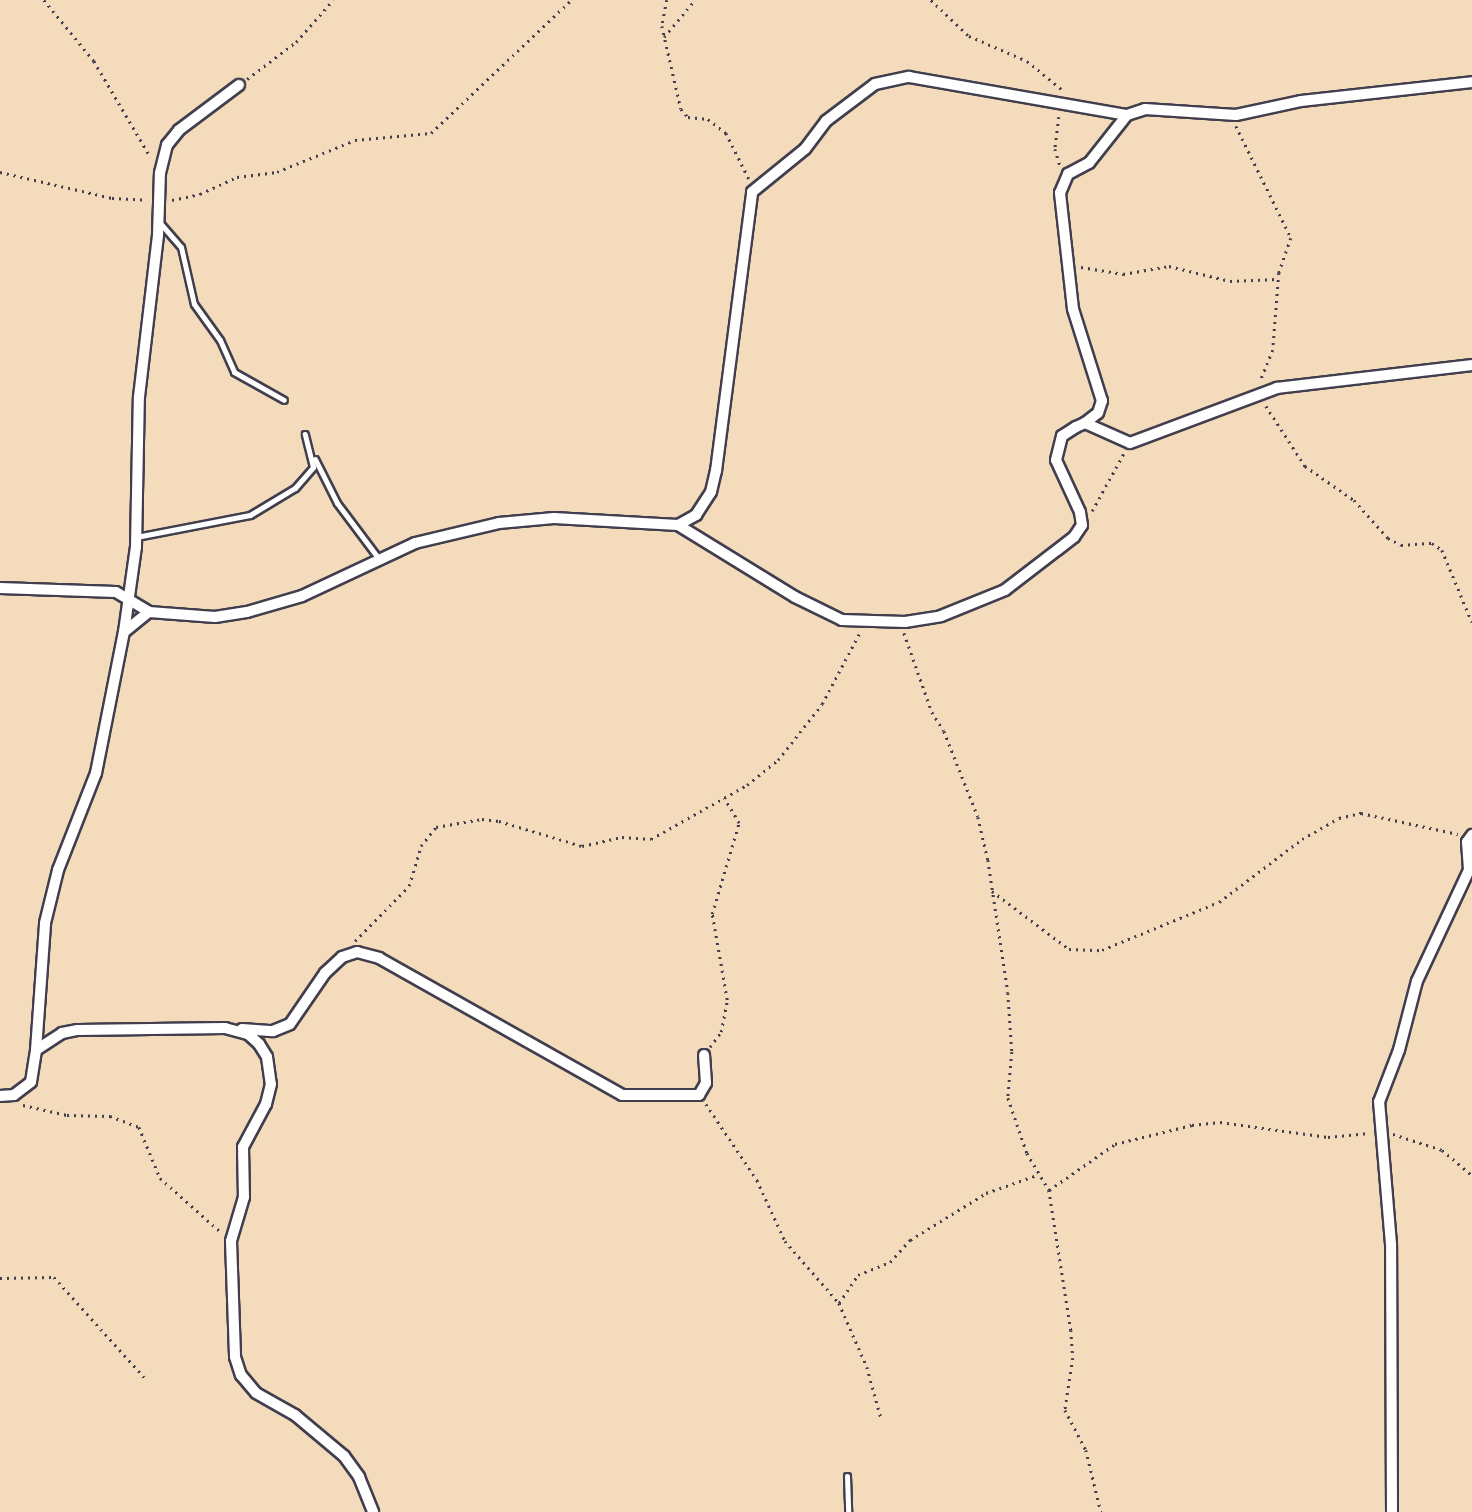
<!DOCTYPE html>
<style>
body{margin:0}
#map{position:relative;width:1472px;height:1512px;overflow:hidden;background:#f3dbbc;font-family:"IM FELL English",serif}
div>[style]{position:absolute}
.path>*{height:2.5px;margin-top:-1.25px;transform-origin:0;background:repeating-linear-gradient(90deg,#413e4e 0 2px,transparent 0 7px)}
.roads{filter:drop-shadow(2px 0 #413e4e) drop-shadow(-2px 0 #413e4e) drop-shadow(0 2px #413e4e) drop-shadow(0 -2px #413e4e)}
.service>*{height:5px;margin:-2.5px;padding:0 2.5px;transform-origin:2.5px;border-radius:2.5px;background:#fff}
.minor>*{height:10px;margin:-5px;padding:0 5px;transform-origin:5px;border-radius:5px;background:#fff}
span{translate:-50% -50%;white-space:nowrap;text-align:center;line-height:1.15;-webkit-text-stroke:6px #fff;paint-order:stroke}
</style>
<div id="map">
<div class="path">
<div style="left:44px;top:0;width:79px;rotate:50.7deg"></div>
<div style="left:94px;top:61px;width:110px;rotate:59.5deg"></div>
<div style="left:667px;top:0;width:26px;rotate:101deg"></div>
<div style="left:662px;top:26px;width:85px;rotate:77.1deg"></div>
<div style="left:681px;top:109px;width:11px;rotate:49deg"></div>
<div style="left:688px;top:117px;width:20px;rotate:6deg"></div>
<div style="left:708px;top:119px;width:23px;rotate:38deg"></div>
<div style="left:726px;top:133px;width:51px;rotate:63.4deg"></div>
<div style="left:931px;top:0;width:52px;rotate:43.5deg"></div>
<div style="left:969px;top:36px;width:63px;rotate:23.3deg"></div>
<div style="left:1027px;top:61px;width:49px;rotate:39.2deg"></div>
<div style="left:664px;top:37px;width:48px;rotate:-50deg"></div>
<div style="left:247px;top:79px;width:61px;rotate:-37.1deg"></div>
<div style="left:296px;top:42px;width:56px;rotate:-48.6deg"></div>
<div style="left:1059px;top:117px;width:32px;rotate:97deg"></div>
<div style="left:1055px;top:149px;width:17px;rotate:73deg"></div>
<div style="left:1236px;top:126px;width:125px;rotate:63.8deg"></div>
<div style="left:1291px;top:238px;width:37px;rotate:109deg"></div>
<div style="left:1279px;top:273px;width:77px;rotate:94.5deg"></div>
<div style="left:1273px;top:350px;width:32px;rotate:112deg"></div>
<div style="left:0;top:172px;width:115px;rotate:13.1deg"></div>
<div style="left:112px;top:198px;width:35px;rotate:3deg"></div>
<div style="left:172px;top:200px;width:29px;rotate:-12deg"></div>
<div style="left:200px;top:194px;width:41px;rotate:-24.7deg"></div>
<div style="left:237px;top:177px;width:40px;rotate:-7.1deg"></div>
<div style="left:277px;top:172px;width:84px;rotate:-22.3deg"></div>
<div style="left:355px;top:140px;width:76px;rotate:-5.3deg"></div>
<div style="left:431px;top:133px;width:193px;rotate:-43.5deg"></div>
<div style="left:1081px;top:267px;width:43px;rotate:9.5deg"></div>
<div style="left:1123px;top:274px;width:47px;rotate:-9.9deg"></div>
<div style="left:1169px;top:266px;width:63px;rotate:13.8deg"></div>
<div style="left:1230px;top:281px;width:48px;rotate:-2.4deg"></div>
<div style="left:1266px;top:406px;width:72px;rotate:57deg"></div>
<div style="left:1305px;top:466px;width:60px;rotate:34.8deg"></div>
<div style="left:1354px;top:500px;width:51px;rotate:48.2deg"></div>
<div style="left:1388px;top:538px;width:15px;rotate:28deg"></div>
<div style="left:1401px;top:545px;width:31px;rotate:-4deg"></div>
<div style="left:1432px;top:543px;width:12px;rotate:35deg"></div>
<div style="left:1442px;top:550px;width:78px;rotate:67.4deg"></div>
<div style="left:1092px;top:511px;width:66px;rotate:-61.1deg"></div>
<div style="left:904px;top:633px;width:84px;rotate:70.5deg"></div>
<div style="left:932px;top:712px;width:22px;rotate:58deg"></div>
<div style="left:944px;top:731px;width:92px;rotate:68.4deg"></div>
<div style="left:978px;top:817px;width:44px;rotate:76.9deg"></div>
<div style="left:988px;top:860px;width:134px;rotate:81.4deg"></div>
<div style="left:1008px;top:993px;width:59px;rotate:86.1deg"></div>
<div style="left:1012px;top:1052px;width:46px;rotate:95deg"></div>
<div style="left:1008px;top:1098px;width:58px;rotate:70.9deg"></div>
<div style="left:1027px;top:1153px;width:43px;rotate:59.3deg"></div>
<div style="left:1049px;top:1190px;width:142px;rotate:81.1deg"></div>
<div style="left:1071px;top:1330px;width:28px;rotate:86deg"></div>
<div style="left:1073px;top:1358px;width:53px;rotate:98.7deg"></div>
<div style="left:1065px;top:1410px;width:45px;rotate:62.3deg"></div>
<div style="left:1086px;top:1450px;width:64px;rotate:76.4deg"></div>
<div style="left:992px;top:891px;width:96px;rotate:37deg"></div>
<div style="left:1069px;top:949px;width:33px;rotate:2deg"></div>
<div style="left:1102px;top:950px;width:126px;rotate:-22.3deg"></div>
<div style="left:1219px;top:902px;width:104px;rotate:-37.2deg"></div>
<div style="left:1302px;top:839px;width:43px;rotate:-29.6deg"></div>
<div style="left:1339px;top:818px;width:23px;rotate:-13deg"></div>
<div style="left:1361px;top:813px;width:99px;rotate:12.2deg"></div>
<div style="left:355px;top:941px;width:77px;rotate:-45.5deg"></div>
<div style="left:409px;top:886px;width:42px;rotate:-73.3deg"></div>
<div style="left:421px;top:846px;width:24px;rotate:-52deg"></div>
<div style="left:436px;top:827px;width:47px;rotate:-9.9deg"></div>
<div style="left:482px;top:819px;width:17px;rotate:7deg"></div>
<div style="left:499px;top:821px;width:87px;rotate:16.8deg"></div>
<div style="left:582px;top:846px;width:41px;rotate:-12.7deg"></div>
<div style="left:622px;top:837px;width:29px;rotate:4deg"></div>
<div style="left:651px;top:839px;width:110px;rotate:-29.4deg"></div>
<div style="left:747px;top:785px;width:40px;rotate:-39deg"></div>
<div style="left:778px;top:760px;width:71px;rotate:-51.8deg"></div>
<div style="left:822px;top:704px;width:79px;rotate:-62.1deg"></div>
<div style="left:710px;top:1047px;width:19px;rotate:-54deg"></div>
<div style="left:721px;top:1032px;width:33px;rotate:-79deg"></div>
<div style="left:727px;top:1000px;width:87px;rotate:-99.9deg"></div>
<div style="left:712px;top:914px;width:95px;rotate:-73.5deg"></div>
<div style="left:739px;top:823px;width:29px;rotate:-121deg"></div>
<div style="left:706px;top:1104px;width:92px;rotate:56.1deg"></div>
<div style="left:757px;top:1180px;width:67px;rotate:65.3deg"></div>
<div style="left:785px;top:1241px;width:82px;rotate:48.9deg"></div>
<div style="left:839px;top:1303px;width:70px;rotate:66.4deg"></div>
<div style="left:867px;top:1367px;width:53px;rotate:74.6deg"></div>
<div style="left:23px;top:1105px;width:45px;rotate:12.8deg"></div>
<div style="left:67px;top:1115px;width:43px;rotate:1.3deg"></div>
<div style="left:110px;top:1116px;width:31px;rotate:21deg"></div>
<div style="left:139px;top:1127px;width:55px;rotate:67.6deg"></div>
<div style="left:160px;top:1178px;width:83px;rotate:41.6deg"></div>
<div style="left:1393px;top:1134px;width:52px;rotate:18.1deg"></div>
<div style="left:1442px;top:1150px;width:39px;rotate:40deg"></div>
<div style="left:1049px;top:1190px;width:80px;rotate:-34.9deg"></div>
<div style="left:1115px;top:1144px;width:79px;rotate:-13.9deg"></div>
<div style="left:1192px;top:1125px;width:28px;rotate:-6deg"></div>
<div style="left:1220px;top:1122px;width:109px;rotate:7.9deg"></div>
<div style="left:1328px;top:1137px;width:41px;rotate:-5.6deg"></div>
<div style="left:0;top:1278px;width:54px;rotate:-1.1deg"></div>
<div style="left:54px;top:1277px;width:136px;rotate:48deg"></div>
<div style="left:839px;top:1303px;width:34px;rotate:-56deg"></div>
<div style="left:858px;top:1275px;width:35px;rotate:-22deg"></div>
<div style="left:890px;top:1262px;width:30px;rotate:-48deg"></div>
<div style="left:910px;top:1240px;width:89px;rotate:-31.7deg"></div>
<div style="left:986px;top:1193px;width:54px;rotate:-19.4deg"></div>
</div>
<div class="roads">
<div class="service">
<div style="left:160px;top:223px;width:32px;rotate:49deg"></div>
<div style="left:181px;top:247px;width:58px;rotate:77.2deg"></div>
<div style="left:194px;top:304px;width:44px;rotate:54.2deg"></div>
<div style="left:220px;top:340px;width:35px;rotate:66deg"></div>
<div style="left:234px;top:372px;width:57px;rotate:29.2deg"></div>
<div style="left:315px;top:459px;width:49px;rotate:63.4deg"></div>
<div style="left:337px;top:503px;width:70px;rotate:53.1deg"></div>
<div style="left:136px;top:537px;width:116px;rotate:-10.9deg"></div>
<div style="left:250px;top:515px;width:52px;rotate:-31deg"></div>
<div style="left:295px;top:488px;width:28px;rotate:-49deg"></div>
<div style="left:313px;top:467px;width:34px;rotate:-104deg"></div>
<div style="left:847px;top:1476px;width:36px;rotate:88deg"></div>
</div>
<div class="minor">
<div style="left:1085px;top:423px;width:16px;rotate:-38deg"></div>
<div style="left:1098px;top:413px;width:13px;rotate:-72deg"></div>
<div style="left:1102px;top:401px;width:96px;rotate:-107.5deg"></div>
<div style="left:1073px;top:309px;width:117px;rotate:-96.4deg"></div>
<div style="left:1060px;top:193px;width:21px;rotate:-67deg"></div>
<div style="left:1068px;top:174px;width:24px;rotate:-28deg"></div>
<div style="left:1089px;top:163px;width:61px;rotate:-51.6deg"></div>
<div style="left:1127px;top:115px;width:19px;rotate:-18deg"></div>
<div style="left:1145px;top:109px;width:91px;rotate:3.8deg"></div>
<div style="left:1236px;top:115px;width:66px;rotate:-12.2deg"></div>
<div style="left:1301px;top:101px;width:172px;rotate:-6.3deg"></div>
<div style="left:678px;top:525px;width:21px;rotate:-29deg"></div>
<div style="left:696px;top:515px;width:27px;rotate:-57deg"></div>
<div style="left:711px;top:492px;width:22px;rotate:-77deg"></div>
<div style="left:716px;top:471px;width:281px;rotate:-82.6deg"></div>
<div style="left:752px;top:192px;width:68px;rotate:-39.1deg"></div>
<div style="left:805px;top:149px;width:35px;rotate:-53deg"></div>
<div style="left:826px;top:121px;width:61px;rotate:-37.1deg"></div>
<div style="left:875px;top:84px;width:35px;rotate:-12deg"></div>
<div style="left:909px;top:77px;width:221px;rotate:9.9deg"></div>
<div style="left:0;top:588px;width:116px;rotate:2deg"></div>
<div style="left:116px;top:592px;width:39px;rotate:31deg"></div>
<div style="left:124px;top:632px;width:86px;rotate:-82deg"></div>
<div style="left:136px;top:547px;width:150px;rotate:-88.9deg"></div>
<div style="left:139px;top:397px;width:163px;rotate:-83.3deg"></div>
<div style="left:158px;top:235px;width:62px;rotate:-88.2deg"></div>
<div style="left:160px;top:173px;width:29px;rotate:-76deg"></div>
<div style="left:167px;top:145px;width:19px;rotate:-51deg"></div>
<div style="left:179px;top:130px;width:75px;rotate:-36.9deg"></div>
<div style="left:242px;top:1029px;width:31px;rotate:4deg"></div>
<div style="left:273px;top:1031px;width:18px;rotate:-22deg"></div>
<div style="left:290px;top:1024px;width:62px;rotate:-55.5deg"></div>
<div style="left:325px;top:973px;width:23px;rotate:-43deg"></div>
<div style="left:342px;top:957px;width:16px;rotate:-18deg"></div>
<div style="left:357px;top:952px;width:23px;rotate:15deg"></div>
<div style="left:379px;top:958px;width:279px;rotate:29.4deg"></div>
<div style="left:622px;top:1095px;width:77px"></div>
<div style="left:699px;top:1095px;width:14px;rotate:-60deg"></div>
<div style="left:706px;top:1083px;width:28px;rotate:-94deg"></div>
<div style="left:36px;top:1050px;width:127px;rotate:-85.9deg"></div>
<div style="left:45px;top:923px;width:55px;rotate:-76.2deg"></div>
<div style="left:58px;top:870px;width:104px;rotate:-68.6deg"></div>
<div style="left:96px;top:773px;width:144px;rotate:-78.8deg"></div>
<div style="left:124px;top:632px;width:32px;rotate:-39deg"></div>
<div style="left:149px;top:612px;width:66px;rotate:4.3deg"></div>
<div style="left:215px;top:617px;width:32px;rotate:-9deg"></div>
<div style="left:247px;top:612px;width:57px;rotate:-16.2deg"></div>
<div style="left:302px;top:596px;width:125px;rotate:-25.1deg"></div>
<div style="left:415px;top:543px;width:86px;rotate:-13.4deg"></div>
<div style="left:499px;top:523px;width:55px;rotate:-5.2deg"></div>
<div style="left:554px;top:518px;width:124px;rotate:3.2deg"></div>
<div style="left:678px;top:525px;width:137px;rotate:31.6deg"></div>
<div style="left:795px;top:597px;width:52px;rotate:26.1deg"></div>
<div style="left:842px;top:620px;width:63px;rotate:1.8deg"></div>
<div style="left:905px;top:622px;width:36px;rotate:-9deg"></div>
<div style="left:941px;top:616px;width:69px;rotate:-22.1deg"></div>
<div style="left:1005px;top:590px;width:87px;rotate:-37.5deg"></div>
<div style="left:1074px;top:537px;width:14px;rotate:-56deg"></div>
<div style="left:1082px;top:525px;width:13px;rotate:-99deg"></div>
<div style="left:1080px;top:512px;width:57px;rotate:-114.8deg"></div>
<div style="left:1056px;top:460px;width:25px;rotate:-76deg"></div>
<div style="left:1062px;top:436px;width:17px;rotate:-33deg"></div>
<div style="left:1076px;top:427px;width:10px;rotate:-24deg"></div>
<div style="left:1085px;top:423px;width:49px;rotate:24deg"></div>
<div style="left:1130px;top:443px;width:157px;rotate:-20.5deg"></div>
<div style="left:1277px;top:388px;width:196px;rotate:-6.7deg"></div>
<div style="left:0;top:1096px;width:14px;rotate:-4deg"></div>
<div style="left:14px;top:1095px;width:21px;rotate:-37deg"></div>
<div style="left:31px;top:1082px;width:32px;rotate:-81deg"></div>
<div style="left:36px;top:1050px;width:31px;rotate:-33deg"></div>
<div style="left:62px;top:1033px;width:16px;rotate:-11deg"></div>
<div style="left:78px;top:1030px;width:147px;rotate:-0.8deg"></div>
<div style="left:225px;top:1028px;width:24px;rotate:15deg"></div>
<div style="left:248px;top:1034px;width:15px;rotate:42deg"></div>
<div style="left:259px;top:1044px;width:15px;rotate:58deg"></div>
<div style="left:267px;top:1057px;width:27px;rotate:82deg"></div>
<div style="left:271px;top:1084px;width:21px;rotate:104deg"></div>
<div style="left:266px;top:1104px;width:49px;rotate:118.1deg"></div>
<div style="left:243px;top:1147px;width:50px;rotate:88.9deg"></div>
<div style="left:244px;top:1197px;width:46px;rotate:106.5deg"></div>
<div style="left:231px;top:1241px;width:116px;rotate:88deg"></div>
<div style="left:235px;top:1357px;width:19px;rotate:72deg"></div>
<div style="left:241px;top:1375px;width:23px;rotate:50deg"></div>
<div style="left:256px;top:1393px;width:45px;rotate:29.4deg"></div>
<div style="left:295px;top:1415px;width:64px;rotate:39.9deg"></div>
<div style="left:344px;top:1456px;width:26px;rotate:54deg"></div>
<div style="left:359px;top:1477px;width:38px;rotate:68deg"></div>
<div style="left:1392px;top:1512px;width:268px;rotate:-90.2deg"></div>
<div style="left:1391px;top:1244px;width:143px;rotate:-94.8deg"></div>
<div style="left:1379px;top:1102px;width:56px;rotate:-69deg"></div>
<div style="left:1399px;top:1050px;width:71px;rotate:-75.4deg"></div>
<div style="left:1417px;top:981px;width:123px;rotate:-64.9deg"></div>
<div style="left:1469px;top:870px;width:28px;rotate:-94deg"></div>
<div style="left:1467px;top:842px;width:9px;rotate:-54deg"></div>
</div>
</div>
</div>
